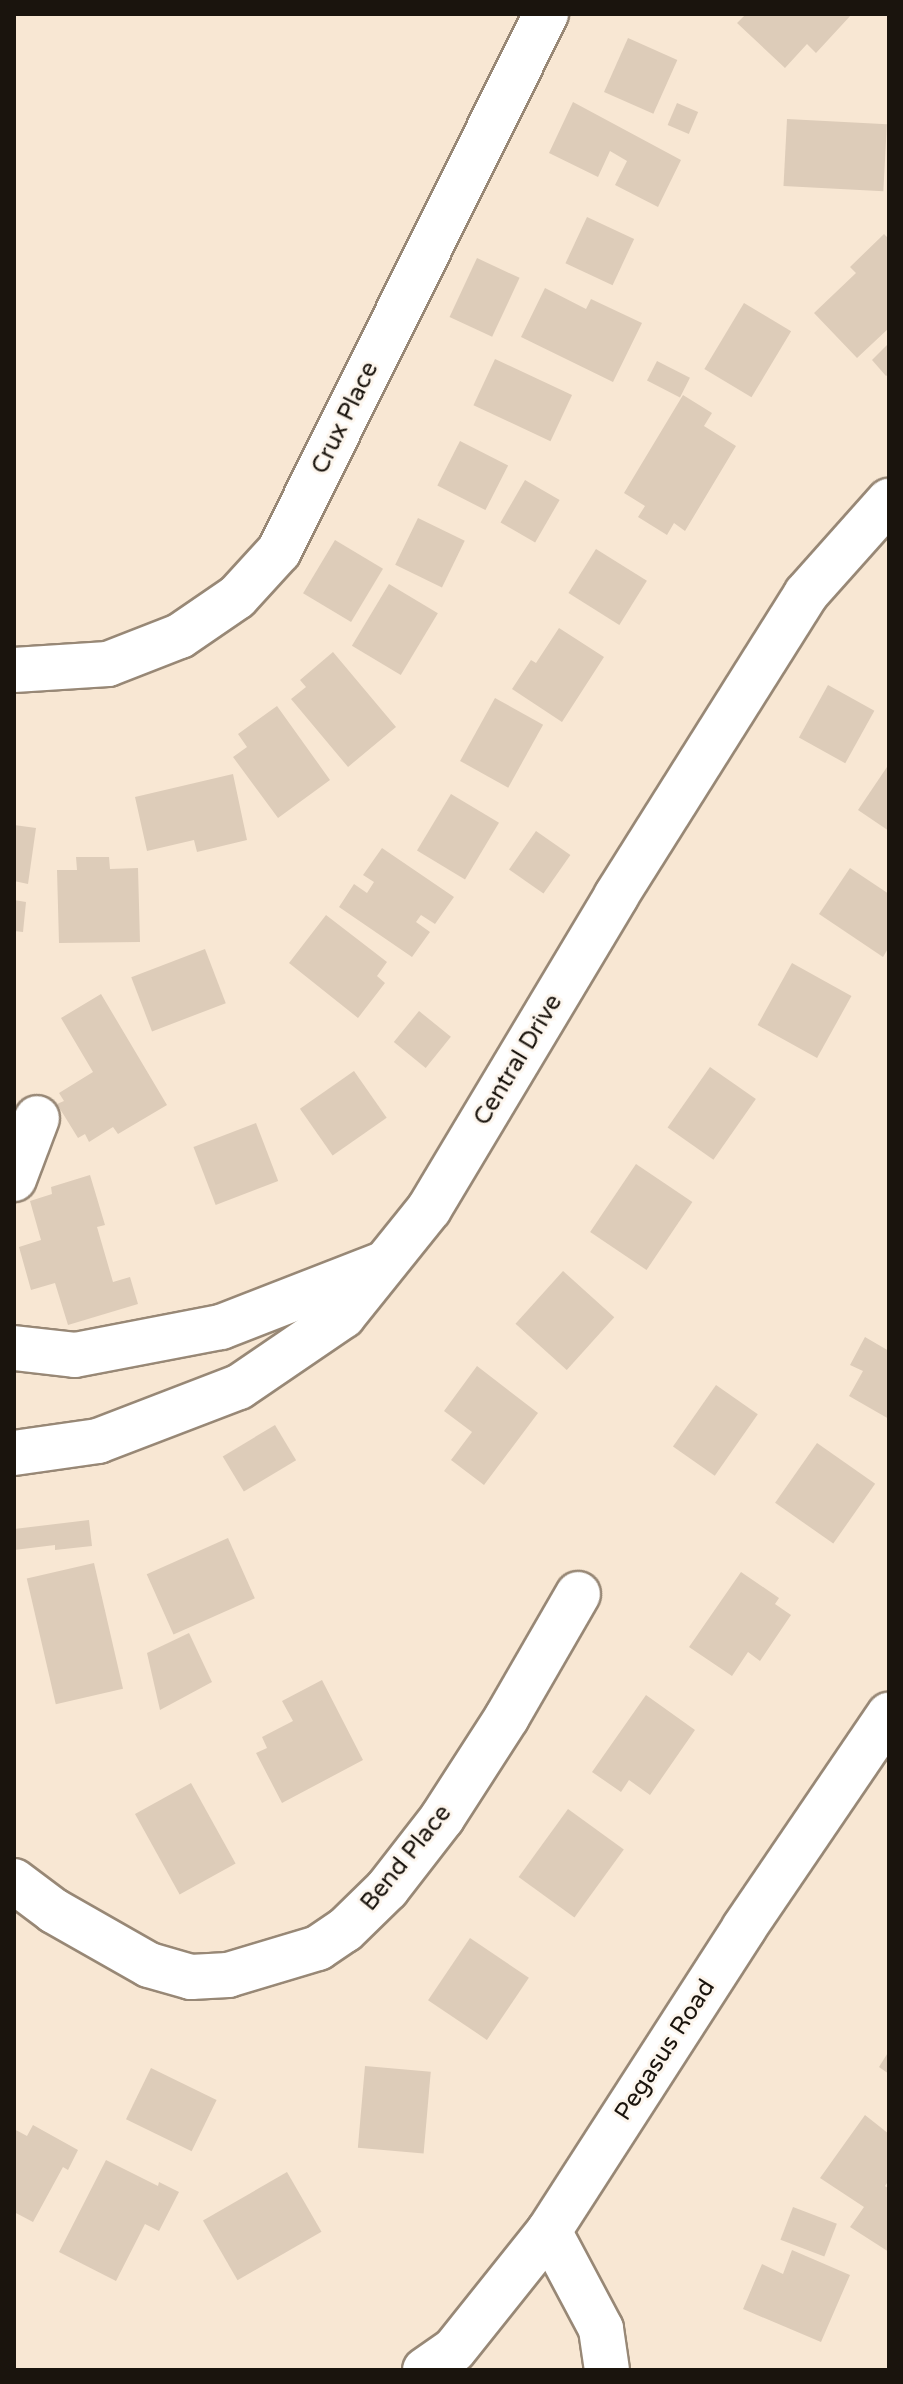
<!DOCTYPE html>
<style>
body{margin:0}
#map{position:relative;width:903px;height:2384px;overflow:hidden;background:#f8e7d3;font-family:"Varela Round",sans-serif}
div>[style]{position:absolute}
.building>*{inset:0;background:#ddccb9;transform-origin:0 0}
.roads{filter:drop-shadow(2px 0 #988876) drop-shadow(-2px 0 #988876) drop-shadow(0 2px #988876) drop-shadow(0 -2px #988876)}
.minor>*{height:44px;margin:-22px;padding:0 22px;transform-origin:22px;border-radius:22px;background:#fff}
span{translate:-50% -50%;white-space:nowrap;text-align:center;line-height:1.15;-webkit-text-stroke:6px #fdf6ee;paint-order:stroke}
.street-label{font-size:24px;color:#1a140d}
.frame{position:absolute;inset:0;border:16px solid #1a140d;pointer-events:none}
</style>
<div id="map">
<div class="building">
<div style="clip-path:polygon(746px 14px,852px 14px,816px 53px,807px 44px,785px 68px,737px 23px)"></div>
<div style="left:628px;top:38px;width:54px;height:59px;rotate:24deg"></div>
<div style="clip-path:polygon(573px 102px,681px 160px,658px 207px,615px 185px,627px 161px,610px 151px,598px 177px,549px 153px)"></div>
<div style="left:677px;top:103px;width:23px;height:24px;rotate:23deg"></div>
<div style="left:787px;top:119px;width:100px;height:67px;rotate:3deg"></div>
<div style="left:587px;top:217px;width:52px;height:51px;rotate:25deg"></div>
<div style="clip-path:polygon(884px 234px,889px 239px,889px 328px,857px 358px,814px 313px,856px 273px,850px 267px)"></div>
<div style="left:477px;top:258px;width:47px;height:65px;rotate:25deg"></div>
<div style="clip-path:polygon(545px 288px,586px 309px,591px 299px,642px 323px,613px 382px,521px 337px)"></div>
<div style="left:744px;top:303px;width:55px;height:77px;rotate:31deg"></div>
<div style="clip-path:polygon(889px 343px,889px 374px,886px 376px,872px 360px)"></div>
<div style="left:495px;top:359px;width:85px;height:51px;rotate:25deg"></div>
<div style="left:657px;top:361px;width:37px;height:22px;rotate:27deg"></div>
<div style="clip-path:polygon(683px 395px,712px 413px,704px 426px,736px 446px,685px 531px,674px 523px,667px 535px,638px 517px,645px 506px,624px 493px)"></div>
<div style="left:460px;top:441px;width:54px;height:50px;rotate:27deg"></div>
<div style="left:525px;top:480px;width:40px;height:49px;rotate:30deg"></div>
<div style="left:418px;top:518px;width:52px;height:52px;rotate:26deg"></div>
<div style="left:335px;top:540px;width:56px;height:62px;rotate:31deg"></div>
<div style="left:596px;top:549px;width:60px;height:52px;rotate:32deg"></div>
<div style="left:389px;top:584px;width:57px;height:72px;rotate:31deg"></div>
<div style="clip-path:polygon(559px 628px,604px 657px,562px 722px,512px 689px,531px 660px,536px 663px)"></div>
<div style="clip-path:polygon(333px 652px,396px 727px,348px 767px,291px 699px,306px 687px,300px 680px)"></div>
<div style="left:828px;top:685px;width:53px;height:60px;rotate:29deg"></div>
<div style="left:495px;top:698px;width:55px;height:72px;rotate:29deg"></div>
<div style="clip-path:polygon(277px 706px,330px 780px,278px 818px,233px 757px,247px 747px,238px 734px)"></div>
<div style="clip-path:polygon(889px 764px,889px 831px,858px 810px)"></div>
<div style="clip-path:polygon(233px 774px,247px 840px,197px 852px,194px 840px,147px 851px,135px 797px)"></div>
<div style="left:451px;top:794px;width:56px;height:66px;rotate:31deg"></div>
<div style="clip-path:polygon(14px 825px,36px 828px,28px 884px,14px 881px)"></div>
<div style="left:536px;top:831px;width:42px;height:47px;rotate:35deg"></div>
<div style="clip-path:polygon(382px 848px,454px 897px,435px 924px,421px 915px,416px 922px,430px 932px,412px 957px,339px 907px,354px 884px,367px 893px,374px 882px,363px 875px)"></div>
<div style="clip-path:polygon(76px 857px,109px 857px,110px 869px,138px 868px,140px 942px,59px 943px,57px 870px,77px 870px)"></div>
<div style="clip-path:polygon(850px 868px,889px 894px,889px 947px,883px 957px,819px 914px)"></div>
<div style="clip-path:polygon(14px 900px,26px 902px,23px 932px,14px 931px)"></div>
<div style="clip-path:polygon(326px 915px,387px 962px,377px 976px,385px 983px,358px 1018px,289px 963px)"></div>
<div style="left:205px;top:949px;width:58px;height:79px;rotate:69deg"></div>
<div style="left:792px;top:963px;width:68px;height:71px;rotate:29deg"></div>
<div style="clip-path:polygon(101px 994px,167px 1105px,118px 1134px,113px 1127px,89px 1142px,85px 1134px,78px 1138px,57px 1104px,64px 1101px,59px 1093px,93px 1072px,61px 1018px)"></div>
<div style="left:419px;top:1011px;width:41px;height:40px;rotate:39deg"></div>
<div style="left:710px;top:1067px;width:56px;height:74px;rotate:35deg"></div>
<div style="left:354px;top:1071px;width:57px;height:66px;rotate:55deg"></div>
<div style="left:256px;top:1123px;width:62px;height:67px;rotate:69deg"></div>
<div style="left:636px;top:1164px;width:68px;height:82px;rotate:34deg"></div>
<div style="clip-path:polygon(90px 1175px,105px 1225px,97px 1227px,113px 1282px,130px 1277px,138px 1304px,68px 1325px,55px 1283px,31px 1290px,19px 1247px,41px 1240px,30px 1201px,52px 1194px,51px 1187px)"></div>
<div style="left:563px;top:1271px;width:69px;height:71px;rotate:42deg"></div>
<div style="clip-path:polygon(865px 1337px,889px 1351px,889px 1419px,849px 1396px,863px 1371px,850px 1365px)"></div>
<div style="clip-path:polygon(477px 1366px,538px 1413px,484px 1485px,451px 1460px,472px 1432px,444px 1411px)"></div>
<div style="left:716px;top:1385px;width:51px;height:75px;rotate:35deg"></div>
<div style="left:275px;top:1425px;width:41px;height:61px;rotate:59deg"></div>
<div style="left:817px;top:1443px;width:71px;height:73px;rotate:35deg"></div>
<div style="clip-path:polygon(89px 1520px,92px 1546px,55px 1550px,55px 1545px,14px 1550px,14px 1529px)"></div>
<div style="left:228px;top:1538px;width:66px;height:89px;rotate:66deg"></div>
<div style="left:94px;top:1563px;width:129px;height:69px;rotate:77deg"></div>
<div style="clip-path:polygon(741px 1572px,779px 1598px,775px 1604px,791px 1615px,760px 1661px,748px 1652px,732px 1676px,689px 1647px)"></div>
<div style="clip-path:polygon(189px 1633px,212px 1682px,160px 1710px,147px 1653px)"></div>
<div style="clip-path:polygon(322px 1680px,363px 1760px,282px 1803px,256px 1753px,267px 1748px,262px 1737px,293px 1721px,282px 1701px)"></div>
<div style="clip-path:polygon(646px 1695px,695px 1730px,650px 1795px,629px 1780px,621px 1792px,592px 1772px)"></div>
<div style="left:191px;top:1783px;width:92px;height:64px;rotate:61deg"></div>
<div style="left:568px;top:1809px;width:69px;height:84px;rotate:36deg"></div>
<div style="left:470px;top:1938px;width:71px;height:75px;rotate:34deg"></div>
<div style="clip-path:polygon(889px 2051px,889px 2074px,879px 2067px)"></div>
<div style="left:365px;top:2066px;width:66px;height:82px;rotate:5deg"></div>
<div style="left:151px;top:2068px;width:73px;height:57px;rotate:26deg"></div>
<div style="clip-path:polygon(865px 2115px,889px 2134px,889px 2180px,885px 2186px,889px 2189px,889px 2252px,850px 2227px,864px 2207px,820px 2178px)"></div>
<div style="clip-path:polygon(33px 2125px,78px 2150px,68px 2170px,63px 2167px,33px 2222px,14px 2212px,14px 2129px,27px 2136px)"></div>
<div style="clip-path:polygon(106px 2160px,158px 2186px,159px 2182px,179px 2192px,159px 2231px,145px 2224px,116px 2281px,59px 2252px)"></div>
<div style="left:287px;top:2172px;width:69px;height:97px;rotate:60deg"></div>
<div style="left:793px;top:2207px;width:47px;height:35px;rotate:21deg"></div>
<div style="clip-path:polygon(792px 2250px,850px 2275px,821px 2342px,743px 2309px,762px 2264px,783px 2274px)"></div>
</div>
<div class="roads">
<div class="minor">
<div style="left:14px;top:670px;width:94px;rotate:-3.7deg"></div>
<div style="left:108px;top:664px;width:77px;rotate:-21.3deg"></div>
<div style="left:180px;top:636px;width:69px;rotate:-34.4deg"></div>
<div style="left:237px;top:597px;width:62px;rotate:-47.6deg"></div>
<div style="left:279px;top:551px;width:600px;rotate:-63.56deg"></div>
<div style="left:14px;top:1179px;width:65px;rotate:-69.3deg"></div>
<div style="left:14px;top:1348px;width:61px;rotate:6.5deg"></div>
<div style="left:75px;top:1355px;width:149px;rotate:-10.9deg"></div>
<div style="left:221px;top:1327px;width:171px;rotate:-21.3deg"></div>
<div style="left:14px;top:1453px;width:85px;rotate:-8.1deg"></div>
<div style="left:98px;top:1441px;width:151px;rotate:-21deg"></div>
<div style="left:239px;top:1387px;width:126px;rotate:-34.3deg"></div>
<div style="left:343px;top:1316px;width:137px;rotate:-51.2deg"></div>
<div style="left:429px;top:1209px;width:365px;rotate:-59.1deg"></div>
<div style="left:616px;top:896px;width:357px;rotate:-57.8deg"></div>
<div style="left:806px;top:594px;width:125px;rotate:-48.3deg"></div>
<div style="left:14px;top:1881px;width:50px;rotate:36.9deg"></div>
<div style="left:54px;top:1911px;width:109px;rotate:29.6deg"></div>
<div style="left:149px;top:1965px;width:44px;rotate:15.9deg"></div>
<div style="left:191px;top:1977px;width:37px;rotate:-3deg"></div>
<div style="left:228px;top:1975px;width:94px;rotate:-16.7deg"></div>
<div style="left:318px;top:1948px;width:32px;rotate:-34deg"></div>
<div style="left:345px;top:1930px;width:59px;rotate:-44.3deg"></div>
<div style="left:387px;top:1889px;width:90px;rotate:-52.2deg"></div>
<div style="left:442px;top:1818px;width:120px;rotate:-57.2deg"></div>
<div style="left:507px;top:1717px;width:142px;rotate:-60deg"></div>
<div style="left:549px;top:2231px;width:111px;rotate:62deg"></div>
<div style="left:601px;top:2329px;width:41px;rotate:81.7deg"></div>
<div style="left:425px;top:2370px;width:35px;rotate:-35deg"></div>
<div style="left:454px;top:2350px;width:152px;rotate:-51.4deg"></div>
<div style="left:549px;top:2231px;width:360px;rotate:-57.2deg"></div>
<div style="left:744px;top:1928px;width:258px;rotate:-55.8deg"></div>
</div>
</div>
<div class="street-label">
<span style="left:345px;top:418px;rotate:-64deg">Crux Place</span>
<span style="left:518px;top:1060px;rotate:-59deg">Central Drive</span>
<span style="left:406px;top:1858px;rotate:-51deg">Bend Place</span>
<span style="left:665px;top:2050px;rotate:-57deg">Pegasus Road</span>
</div>
<div class="frame"></div>
</div>
